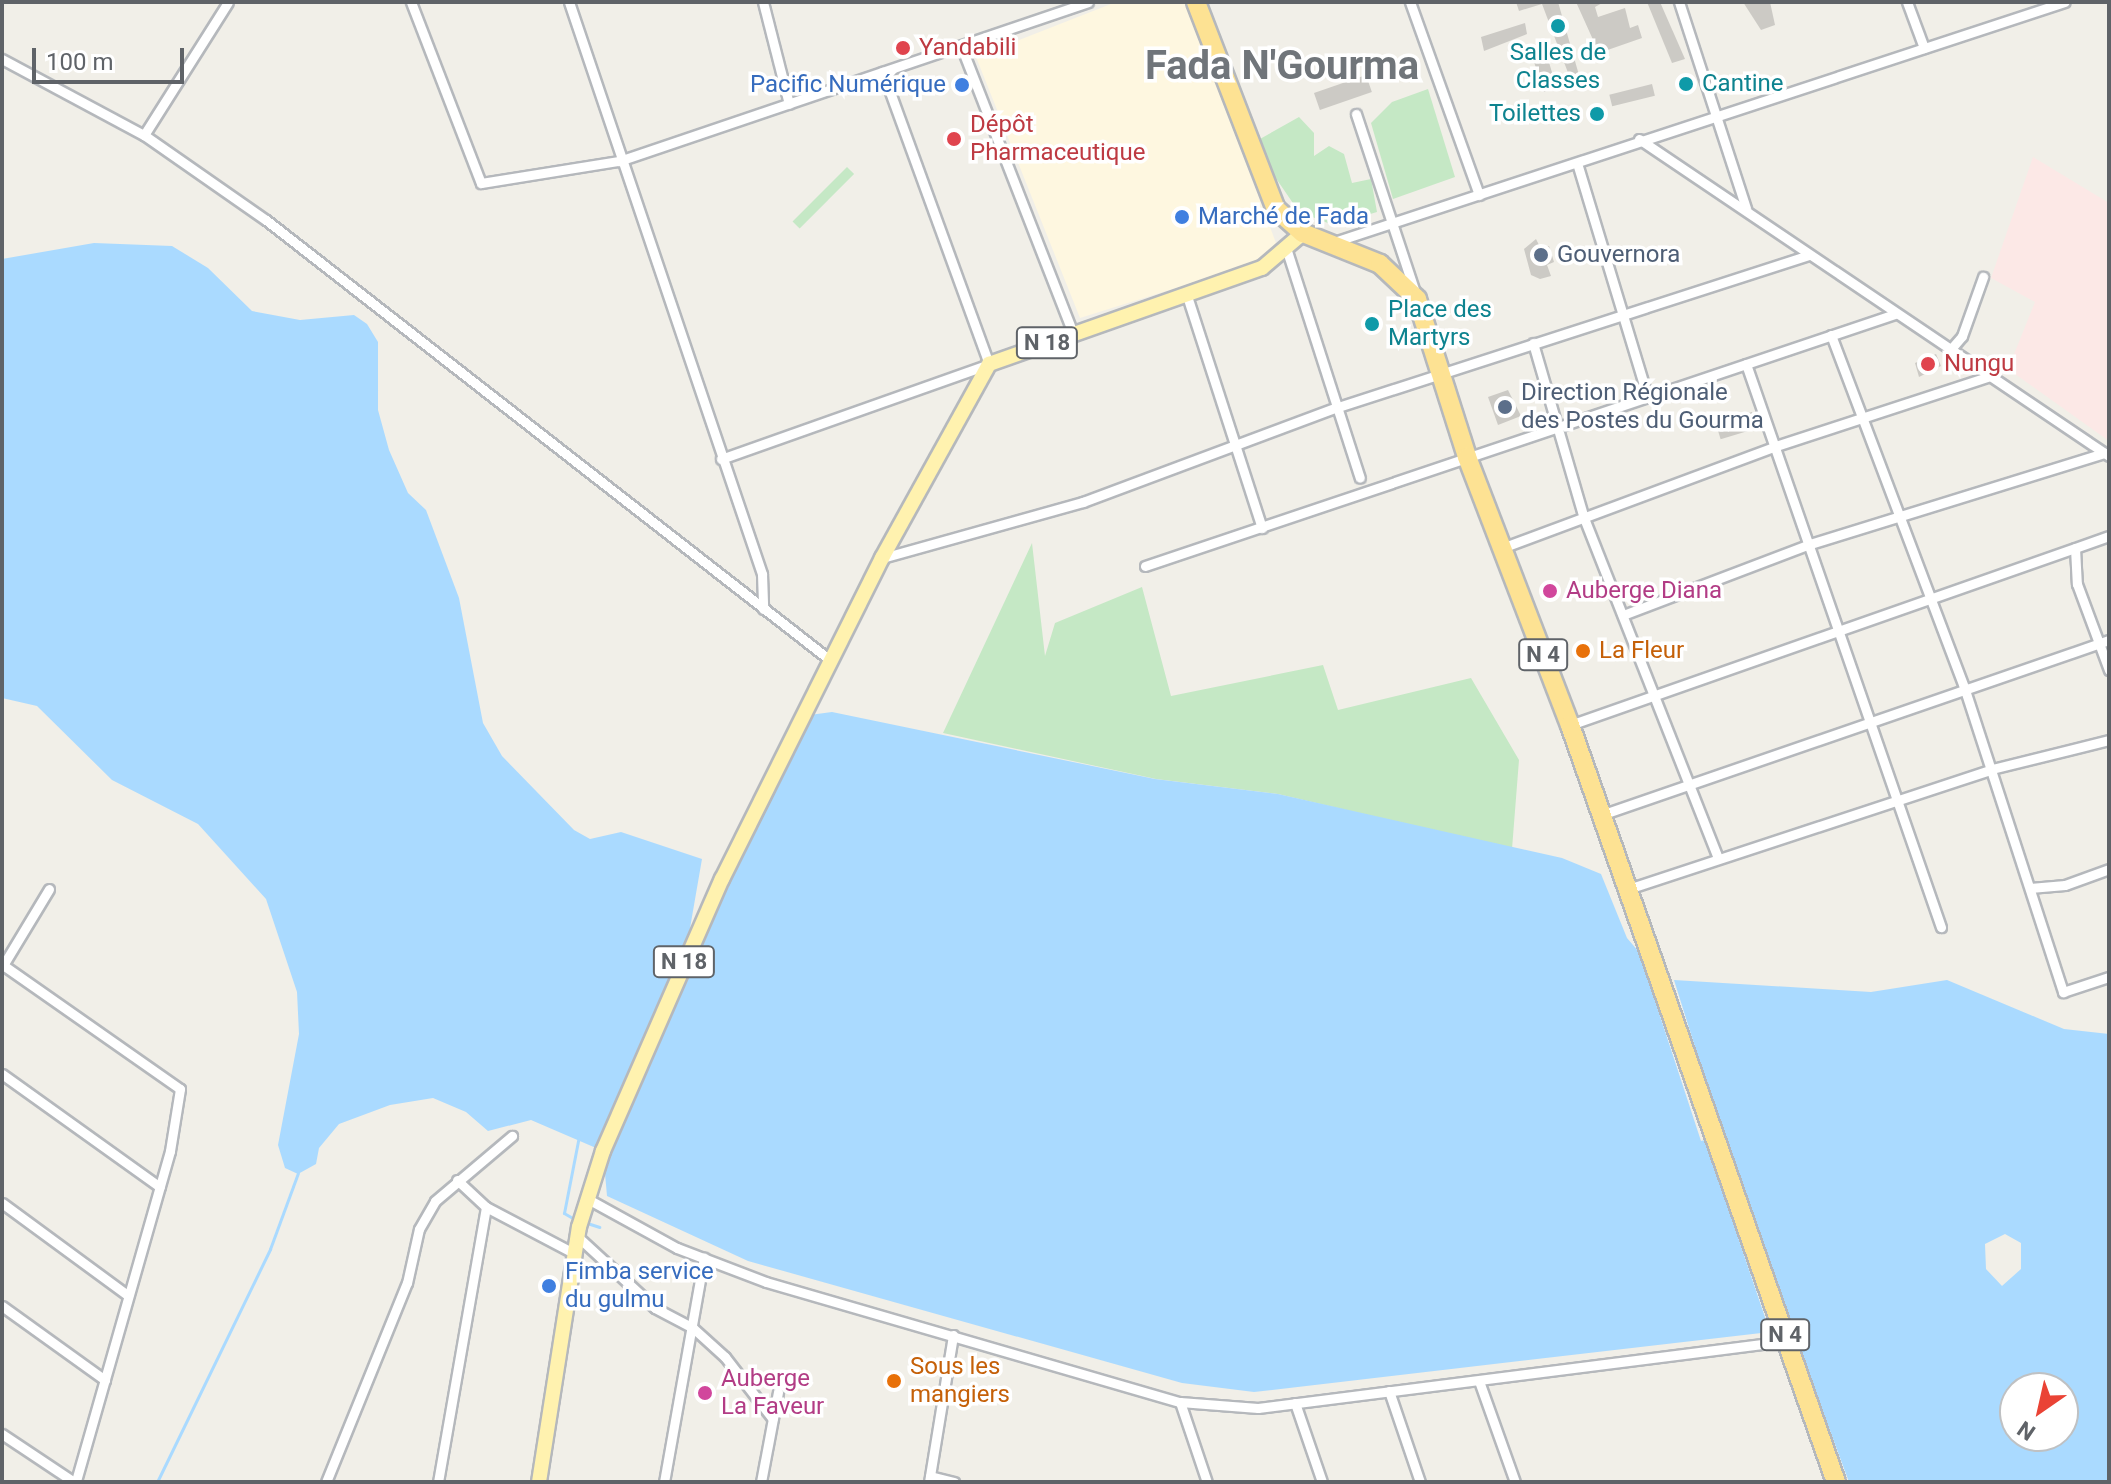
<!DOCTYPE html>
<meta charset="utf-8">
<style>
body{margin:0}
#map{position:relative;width:2111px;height:1484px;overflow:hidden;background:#f1efe8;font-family:Roboto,sans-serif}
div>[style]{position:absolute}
.commercial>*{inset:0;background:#fef7e0}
.medical>*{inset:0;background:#fce8e6}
.green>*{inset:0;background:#c5e8c5;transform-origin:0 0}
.water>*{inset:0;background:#aadaff}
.stream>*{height:3px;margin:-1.5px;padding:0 1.5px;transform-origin:1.5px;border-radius:1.5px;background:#aadaff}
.building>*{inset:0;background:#cccac5;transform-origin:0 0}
.roads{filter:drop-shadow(2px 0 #b5b8bc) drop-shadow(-2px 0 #b5b8bc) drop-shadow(0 2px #b5b8bc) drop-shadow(0 -2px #b5b8bc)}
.street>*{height:9px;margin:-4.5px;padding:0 4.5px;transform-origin:4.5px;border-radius:4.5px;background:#fff}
.primary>*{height:14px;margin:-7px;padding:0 7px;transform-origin:7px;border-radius:7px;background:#fff2af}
.highway>*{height:18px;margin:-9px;padding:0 9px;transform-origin:9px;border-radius:9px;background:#fde293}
.dots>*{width:22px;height:22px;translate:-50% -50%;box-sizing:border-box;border:4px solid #fff;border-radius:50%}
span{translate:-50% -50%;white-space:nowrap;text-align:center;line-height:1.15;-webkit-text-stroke:7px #fff;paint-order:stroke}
.shield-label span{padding:2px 6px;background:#fff;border:2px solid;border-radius:6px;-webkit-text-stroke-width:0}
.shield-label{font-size:22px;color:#5f6368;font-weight:700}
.health-label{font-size:24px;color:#be3a42}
.left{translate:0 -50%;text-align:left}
.culture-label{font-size:24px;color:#0d838f}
.right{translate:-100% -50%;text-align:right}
.shop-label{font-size:24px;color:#366cbe}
.service-label{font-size:24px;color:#4e5e75}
.hotel-label{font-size:24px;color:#b23c85}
.food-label{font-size:24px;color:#c56008}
.town-label{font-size:40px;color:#70757a;font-weight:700}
.frame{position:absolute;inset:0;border:4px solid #5f6368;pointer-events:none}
.north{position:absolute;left:1999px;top:1372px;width:80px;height:80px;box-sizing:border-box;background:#fff;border:2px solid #bfc1c3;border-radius:50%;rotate:214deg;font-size:22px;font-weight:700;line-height:32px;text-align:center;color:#5f6368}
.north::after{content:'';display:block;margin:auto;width:28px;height:36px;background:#ea4335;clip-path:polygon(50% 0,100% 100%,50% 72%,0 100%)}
.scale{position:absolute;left:32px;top:48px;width:152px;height:36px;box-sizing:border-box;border:4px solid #5f6368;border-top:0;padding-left:10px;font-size:24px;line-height:28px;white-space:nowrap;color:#5f6368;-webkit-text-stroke:6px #fff;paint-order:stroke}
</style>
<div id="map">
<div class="commercial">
<div style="clip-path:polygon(1116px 2px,1185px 2px,1276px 243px,1259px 262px,1080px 318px,976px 57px)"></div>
</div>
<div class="medical">
<div style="clip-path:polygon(2033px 157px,2109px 203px,2109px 441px,2008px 369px,2035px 302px,1991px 278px)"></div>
</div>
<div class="green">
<div style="clip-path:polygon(1428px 89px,1455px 177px,1393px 199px,1371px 123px,1392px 102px)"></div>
<div style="clip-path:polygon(1299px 117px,1314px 133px,1314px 156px,1329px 146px,1344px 154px,1352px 183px,1371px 179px,1377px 212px,1333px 225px,1299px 212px,1271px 171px,1260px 139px)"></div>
<div style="left:847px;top:167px;width:10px;height:77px;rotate:45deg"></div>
<div style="clip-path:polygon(1032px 543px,1045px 656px,1055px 623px,1142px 587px,1171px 696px,1323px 665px,1338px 710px,1471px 678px,1519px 760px,1512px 849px,1278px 794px,1156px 779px,943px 733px)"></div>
</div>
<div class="water">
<div style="clip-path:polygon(evenodd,94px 243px,172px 246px,208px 268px,252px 311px,300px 320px,354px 315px,367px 324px,378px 342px,378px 410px,389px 450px,408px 493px,426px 510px,459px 598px,483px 723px,502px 756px,574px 830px,590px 839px,621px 832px,702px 859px,685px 957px,802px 716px,832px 712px,1155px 779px,1278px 794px,1562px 858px,1601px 874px,1627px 938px,1639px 952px,1701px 1141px,1723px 1136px,1674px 980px,1871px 992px,1947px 980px,2064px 1029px,2109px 1034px,2109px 1482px,1849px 1482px,1739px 1185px,1722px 1190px,1770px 1332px,1254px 1392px,1182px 1383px,748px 1261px,607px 1196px,603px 1151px,531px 1120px,488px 1131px,466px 1112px,433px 1098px,390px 1105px,339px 1124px,319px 1148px,316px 1164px,298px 1174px,285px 1168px,278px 1145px,299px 1034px,297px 992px,266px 899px,198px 824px,112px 780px,37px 706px,2px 698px,2px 259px,94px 243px,2005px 1234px,2021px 1243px,2021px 1269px,2002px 1286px,1986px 1269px,1985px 1244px,2005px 1234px,94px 243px,2015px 1388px,2063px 1388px,2063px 1436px,2015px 1436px,2015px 1388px)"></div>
</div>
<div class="stream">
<div style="left:576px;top:1220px;width:14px;rotate:-150deg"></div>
<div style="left:564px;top:1213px;width:78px;rotate:-79deg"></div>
<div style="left:587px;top:1223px;width:13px;rotate:18deg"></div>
<div style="left:157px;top:1482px;width:259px;rotate:-64.1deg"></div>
<div style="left:270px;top:1249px;width:81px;rotate:-69.8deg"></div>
</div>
<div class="building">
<div style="clip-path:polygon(1516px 2px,1558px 2px,1579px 75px,1570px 78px,1542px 4px,1519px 11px)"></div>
<div style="clip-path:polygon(1576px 2px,1604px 2px,1595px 7px,1598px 17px,1625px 8px,1630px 28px,1638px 25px,1642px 38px,1599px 53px)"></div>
<div style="clip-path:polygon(1647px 2px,1660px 2px,1685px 59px,1672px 63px)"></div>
<div style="clip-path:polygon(1743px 2px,1770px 2px,1775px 25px,1761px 30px)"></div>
<div style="clip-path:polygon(1525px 23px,1527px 34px,1484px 51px,1481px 37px)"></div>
<div style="clip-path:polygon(1543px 42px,1556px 86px,1544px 92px,1529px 47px)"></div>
<div style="left:1366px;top:75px;width:18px;height:55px;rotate:71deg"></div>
<div style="left:1652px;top:84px;width:12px;height:44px;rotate:76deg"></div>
<div style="clip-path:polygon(1536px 239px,1541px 249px,1549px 246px,1554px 262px,1547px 265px,1551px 276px,1540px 279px,1531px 275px,1524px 249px)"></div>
<div style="clip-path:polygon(1936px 354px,1941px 366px,1919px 377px,1915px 363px)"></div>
<div style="clip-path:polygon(1508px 390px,1521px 416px,1498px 425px,1488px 397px)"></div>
<div style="left:1752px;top:412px;width:17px;height:38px;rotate:73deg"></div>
</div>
<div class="roads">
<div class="street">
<div style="left:411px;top:2px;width:194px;rotate:68.9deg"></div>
<div style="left:481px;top:183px;width:140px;rotate:-9.1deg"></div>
<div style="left:619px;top:161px;width:495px;rotate:-18.7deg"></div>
<div style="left:569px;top:2px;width:604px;rotate:71.35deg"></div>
<div style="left:762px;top:574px;width:35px;rotate:88deg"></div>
<div style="left:763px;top:2px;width:105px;rotate:75.7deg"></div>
<div style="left:1410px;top:2px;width:205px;rotate:70.3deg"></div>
<div style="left:1679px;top:2px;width:217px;rotate:72deg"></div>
<div style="left:1907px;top:2px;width:49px;rotate:69.7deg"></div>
<div style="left:961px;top:46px;width:309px;rotate:68.7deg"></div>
<div style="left:2px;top:59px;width:161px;rotate:28.2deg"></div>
<div style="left:144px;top:135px;width:149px;rotate:34.9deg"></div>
<div style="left:266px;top:220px;width:715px;rotate:37.96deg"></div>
<div style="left:1356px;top:114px;width:188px;rotate:71.7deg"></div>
<div style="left:144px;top:135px;width:157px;rotate:-57.7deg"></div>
<div style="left:1639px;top:139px;width:567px;rotate:34deg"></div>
<div style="left:1577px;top:163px;width:245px;rotate:73.2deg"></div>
<div style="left:1334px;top:242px;width:769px;rotate:-18.18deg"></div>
<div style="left:1287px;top:251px;width:238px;rotate:72.2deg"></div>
<div style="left:1187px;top:296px;width:244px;rotate:72.1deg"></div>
<div style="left:1831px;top:335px;width:376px;rotate:69.3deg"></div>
<div style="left:1964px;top:687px;width:321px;rotate:72deg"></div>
<div style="left:2063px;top:992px;width:48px;rotate:-18.1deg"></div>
<div style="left:1533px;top:343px;width:182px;rotate:73.8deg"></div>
<div style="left:1584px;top:518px;width:366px;rotate:68.5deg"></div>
<div style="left:1950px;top:350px;width:18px;rotate:-49deg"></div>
<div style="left:1962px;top:336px;width:63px;rotate:-70.4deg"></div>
<div style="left:1746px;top:364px;width:596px;rotate:70.9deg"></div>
<div style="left:721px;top:459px;width:284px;rotate:-19.5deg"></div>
<div style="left:989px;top:364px;width:311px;rotate:-110deg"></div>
<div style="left:1502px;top:548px;width:292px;rotate:-20.4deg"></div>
<div style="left:1776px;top:446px;width:225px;rotate:-18.1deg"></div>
<div style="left:2075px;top:548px;width:36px;rotate:87deg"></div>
<div style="left:2077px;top:584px;width:92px;rotate:69.6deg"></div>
<div style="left:882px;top:558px;width:209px;rotate:-15.6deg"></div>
<div style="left:1083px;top:502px;width:269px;rotate:-20.5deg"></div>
<div style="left:1335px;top:408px;width:498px;rotate:-17.9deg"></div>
<div style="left:1145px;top:566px;width:791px;rotate:-18.57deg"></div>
<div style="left:1623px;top:615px;width:200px;rotate:-20.8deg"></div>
<div style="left:1810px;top:544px;width:308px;rotate:-17.2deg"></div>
<div style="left:1570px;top:725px;width:571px;rotate:-19.32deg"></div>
<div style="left:1601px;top:815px;width:537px;rotate:-19.01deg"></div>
<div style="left:2030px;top:888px;width:35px;rotate:-5deg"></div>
<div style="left:2065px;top:885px;width:47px;rotate:-20deg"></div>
<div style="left:1628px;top:889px;width:383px;rotate:-18.2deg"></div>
<div style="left:1992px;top:769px;width:121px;rotate:-13.9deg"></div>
<div style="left:3px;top:965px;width:216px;rotate:35deg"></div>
<div style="left:180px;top:1089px;width:63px;rotate:99.2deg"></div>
<div style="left:170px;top:1151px;width:344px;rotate:105.9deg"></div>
<div style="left:2px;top:967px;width:91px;rotate:-58.9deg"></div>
<div style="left:2px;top:1074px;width:194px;rotate:35.6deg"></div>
<div style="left:457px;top:1180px;width:40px;rotate:43deg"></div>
<div style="left:486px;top:1207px;width:101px;rotate:27.8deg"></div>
<div style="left:586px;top:1198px;width:104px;rotate:28.8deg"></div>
<div style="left:677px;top:1248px;width:95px;rotate:20.9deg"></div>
<div style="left:766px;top:1282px;width:431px;rotate:16.2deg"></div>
<div style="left:1180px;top:1402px;width:78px;rotate:4.4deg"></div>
<div style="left:1258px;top:1408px;width:532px;rotate:-7.23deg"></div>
<div style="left:2px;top:1203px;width:154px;rotate:36.3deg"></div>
<div style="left:577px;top:1236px;width:106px;rotate:42.7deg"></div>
<div style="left:655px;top:1308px;width:43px;rotate:27.8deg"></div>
<div style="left:693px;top:1328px;width:43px;rotate:42.2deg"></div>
<div style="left:725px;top:1357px;width:78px;rotate:52.3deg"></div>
<div style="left:2px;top:1306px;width:127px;rotate:35.7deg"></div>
<div style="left:1479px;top:1381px;width:107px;rotate:70.4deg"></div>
<div style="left:1389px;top:1391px;width:96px;rotate:71.2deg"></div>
<div style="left:1180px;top:1402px;width:84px;rotate:71.4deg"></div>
<div style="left:1295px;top:1403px;width:83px;rotate:71.1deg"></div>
<div style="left:2px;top:1434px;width:87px;rotate:33.7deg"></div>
<div style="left:930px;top:1476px;width:25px;rotate:14deg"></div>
<div style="left:326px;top:1482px;width:215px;rotate:-67.9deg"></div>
<div style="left:407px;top:1283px;width:55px;rotate:-77.5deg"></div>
<div style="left:419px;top:1229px;width:32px;rotate:-60deg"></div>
<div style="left:435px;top:1201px;width:101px;rotate:-40.2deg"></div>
<div style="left:438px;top:1482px;width:279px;rotate:-80.1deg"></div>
<div style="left:664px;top:1482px;width:228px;rotate:-79.9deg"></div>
<div style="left:761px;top:1482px;width:92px;rotate:-79.3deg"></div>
<div style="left:929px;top:1482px;width:149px;rotate:-80.7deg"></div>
</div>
<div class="primary">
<div style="left:539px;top:1482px;width:258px;rotate:-81.1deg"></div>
<div style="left:579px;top:1227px;width:80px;rotate:-72.5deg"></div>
<div style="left:603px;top:1151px;width:297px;rotate:-66.4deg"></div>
<div style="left:722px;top:879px;width:359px;rotate:-63.5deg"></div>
<div style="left:882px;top:558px;width:222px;rotate:-61.1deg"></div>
<div style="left:989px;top:364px;width:289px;rotate:-19.4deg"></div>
<div style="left:1262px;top:268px;width:54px;rotate:-40.5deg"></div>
</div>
<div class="highway">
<div style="left:1196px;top:2px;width:222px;rotate:68.9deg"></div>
<div style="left:1276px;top:209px;width:36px;rotate:42deg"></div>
<div style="left:1303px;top:233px;width:83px;rotate:21.9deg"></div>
<div style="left:1380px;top:264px;width:51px;rotate:43.4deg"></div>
<div style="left:1417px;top:299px;width:166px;rotate:72.4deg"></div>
<div style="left:1467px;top:457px;width:287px;rotate:69deg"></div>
<div style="left:1570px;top:725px;width:802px;rotate:70.64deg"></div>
</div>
</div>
<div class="dots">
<div style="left:1558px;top:26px;background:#0f9aa8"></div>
<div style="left:903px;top:48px;background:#e0444e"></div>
<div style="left:1686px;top:84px;background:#0f9aa8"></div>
<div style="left:962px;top:85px;background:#3f7fe0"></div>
<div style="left:1597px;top:114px;background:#0f9aa8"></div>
<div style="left:954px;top:139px;background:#e0444e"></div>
<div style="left:1182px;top:217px;background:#3f7fe0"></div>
<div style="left:1541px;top:255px;background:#5c6f8a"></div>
<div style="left:1372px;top:324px;background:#0f9aa8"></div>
<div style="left:1928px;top:364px;background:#e0444e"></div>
<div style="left:1505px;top:407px;background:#5c6f8a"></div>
<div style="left:1550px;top:591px;background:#d1479c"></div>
<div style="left:1583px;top:651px;background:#e8710a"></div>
<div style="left:549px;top:1286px;background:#3f7fe0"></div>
<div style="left:894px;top:1381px;background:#e8710a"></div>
<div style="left:705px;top:1393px;background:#d1479c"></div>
</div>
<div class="shield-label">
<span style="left:1047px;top:343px">N 18</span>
<span style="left:1543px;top:655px">N 4</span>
<span style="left:684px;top:962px">N 18</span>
<span style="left:1785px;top:1335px">N 4</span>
</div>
<div class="health-label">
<span class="left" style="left:919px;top:48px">Yandabili</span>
<span class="left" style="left:970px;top:139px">Dépôt<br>Pharmaceutique</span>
<span class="left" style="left:1944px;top:364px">Nungu</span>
</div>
<div class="culture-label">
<span style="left:1558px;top:67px">Salles de<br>Classes</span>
<span class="left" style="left:1702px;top:84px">Cantine</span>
<span class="right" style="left:1581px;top:114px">Toilettes</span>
<span class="left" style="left:1388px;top:324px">Place des<br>Martyrs</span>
</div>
<div class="shop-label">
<span class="right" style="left:946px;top:85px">Pacific Numérique</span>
<span class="left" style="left:1198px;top:217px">Marché de Fada</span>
<span class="left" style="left:565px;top:1286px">Fimba service<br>du gulmu</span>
</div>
<div class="service-label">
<span class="left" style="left:1557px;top:255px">Gouvernora</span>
<span class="left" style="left:1521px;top:407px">Direction Régionale<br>des Postes du Gourma</span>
</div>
<div class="hotel-label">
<span class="left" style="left:1566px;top:591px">Auberge Diana</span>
<span class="left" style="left:721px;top:1393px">Auberge<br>La Faveur</span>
</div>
<div class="food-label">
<span class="left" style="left:1599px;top:651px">La Fleur</span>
<span class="left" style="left:910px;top:1381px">Sous les<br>mangiers</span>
</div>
<div class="town-label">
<span style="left:1282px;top:66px">Fada N'Gourma</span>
</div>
<div class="frame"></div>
<div class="north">N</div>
<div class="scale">100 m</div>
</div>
